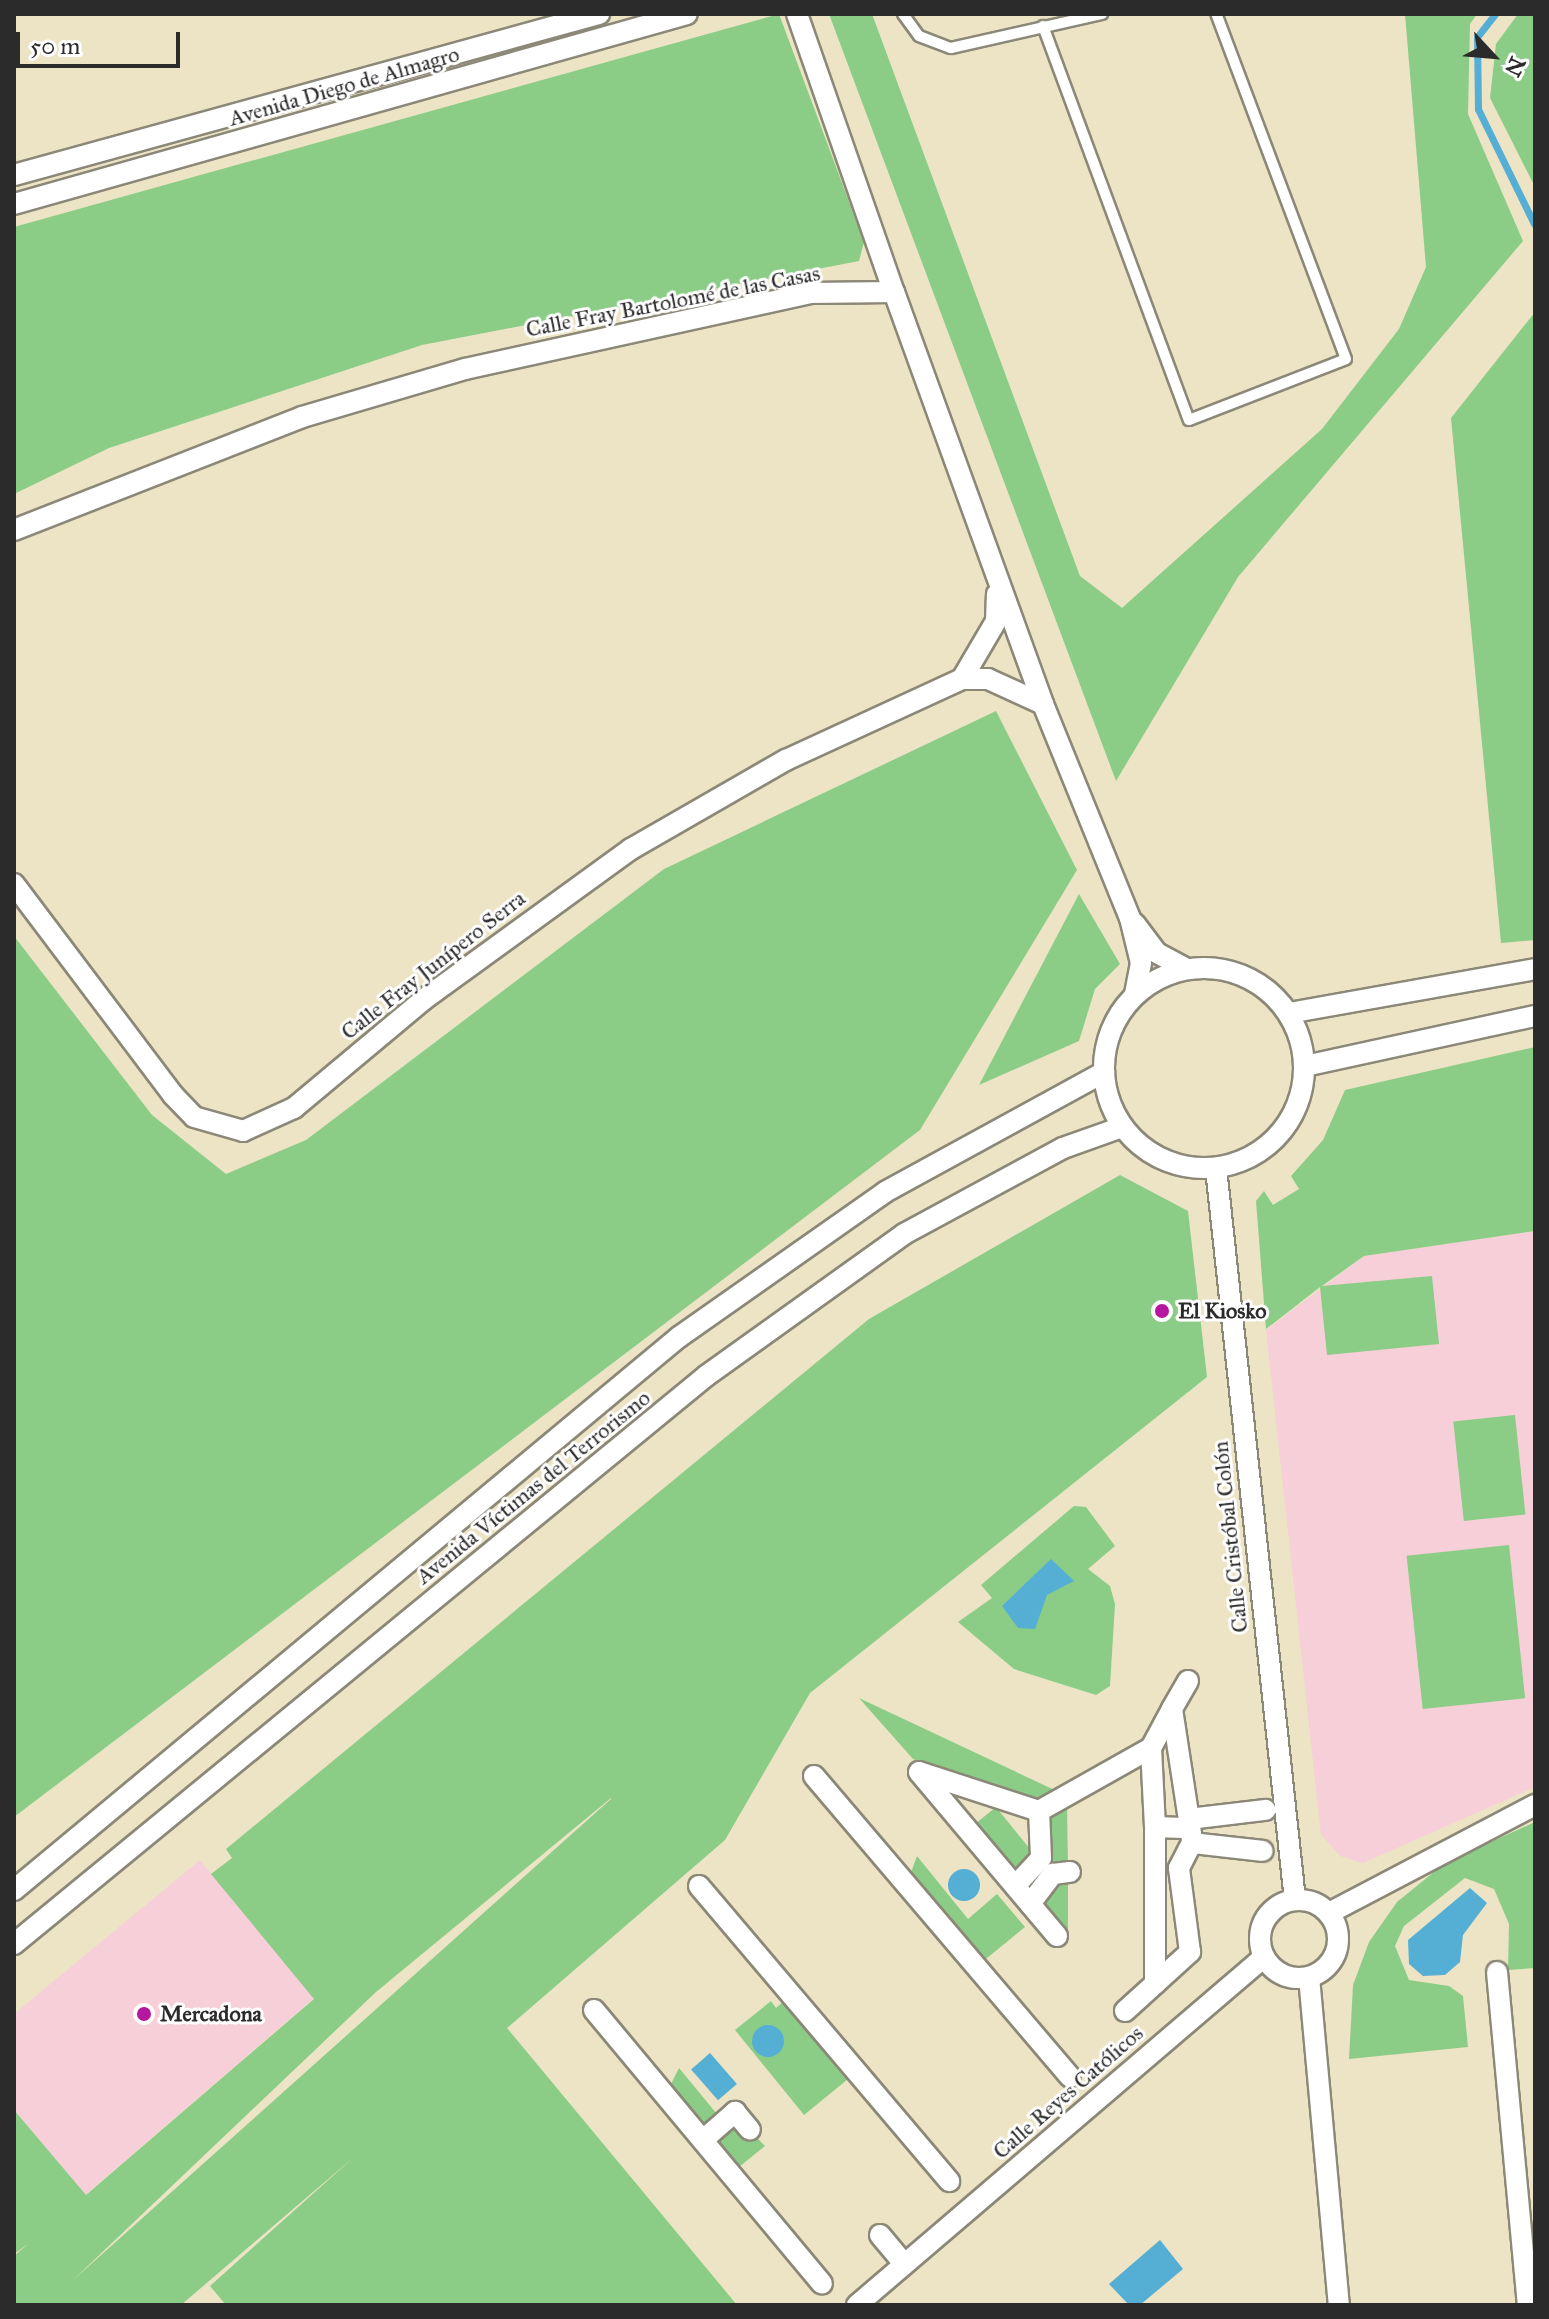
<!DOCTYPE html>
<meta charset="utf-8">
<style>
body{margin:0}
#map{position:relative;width:1549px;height:2319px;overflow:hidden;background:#ece4c5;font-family:"IM FELL Great Primer",serif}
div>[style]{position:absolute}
.built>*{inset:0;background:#f6cfd8}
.green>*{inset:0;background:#8bcd86;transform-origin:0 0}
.water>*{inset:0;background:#55aed3;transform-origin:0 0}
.round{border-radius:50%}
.stream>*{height:7px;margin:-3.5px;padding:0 3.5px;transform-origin:3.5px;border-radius:3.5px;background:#55aed3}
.roads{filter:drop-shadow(2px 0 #8c8878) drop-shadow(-2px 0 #8c8878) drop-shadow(0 2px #8c8878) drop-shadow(0 -2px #8c8878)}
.lane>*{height:10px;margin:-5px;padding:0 5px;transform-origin:5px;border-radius:5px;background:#fff}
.street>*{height:20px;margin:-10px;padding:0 10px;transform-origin:10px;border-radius:10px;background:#fff}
.street>.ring{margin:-10px;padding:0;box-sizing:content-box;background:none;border:20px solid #fff;border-radius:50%}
.dots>*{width:22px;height:22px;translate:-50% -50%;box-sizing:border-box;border:4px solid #fff;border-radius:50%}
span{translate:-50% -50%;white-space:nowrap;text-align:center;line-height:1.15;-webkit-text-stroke:6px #fff;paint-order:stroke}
.street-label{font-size:22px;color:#2b2b2b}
.poi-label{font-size:22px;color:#2b2b2b;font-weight:700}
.left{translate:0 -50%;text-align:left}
.frame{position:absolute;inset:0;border:16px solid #2b2b2b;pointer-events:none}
.north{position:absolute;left:1453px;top:16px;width:80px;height:80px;-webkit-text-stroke:6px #fff;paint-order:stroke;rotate:116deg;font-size:22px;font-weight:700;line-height:32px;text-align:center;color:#2b2b2b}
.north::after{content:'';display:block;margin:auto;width:28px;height:36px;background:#2b2b2b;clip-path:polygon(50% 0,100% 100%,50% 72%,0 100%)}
.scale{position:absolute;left:16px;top:32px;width:164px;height:36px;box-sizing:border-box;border:4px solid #2b2b2b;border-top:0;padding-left:10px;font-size:24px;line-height:28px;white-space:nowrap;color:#2b2b2b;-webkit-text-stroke:6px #fff;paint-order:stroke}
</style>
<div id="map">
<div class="built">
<div style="clip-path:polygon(1535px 1231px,1535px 1787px,1363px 1863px,1340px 1856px,1321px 1835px,1266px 1330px,1364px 1256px)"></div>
<div style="clip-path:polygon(200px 1860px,314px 1998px,85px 2195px,14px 2110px,14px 2014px)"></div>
</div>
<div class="green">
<div style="clip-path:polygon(779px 14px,864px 242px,859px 261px,422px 345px,109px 448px,14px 494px,14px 227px)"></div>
<div style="clip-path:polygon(829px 14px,872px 14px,1080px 576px,1122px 608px,1322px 429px,1399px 329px,1426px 267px,1405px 14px,1477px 14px,1470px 24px,1468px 114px,1523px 241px,1238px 577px,1116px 781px)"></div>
<div style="clip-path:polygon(1518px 14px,1535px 14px,1535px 187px,1490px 98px,1496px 44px)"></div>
<div style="clip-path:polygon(1535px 312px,1535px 940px,1501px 943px,1451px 418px)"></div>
<div style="clip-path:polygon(996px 711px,1077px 870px,920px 1130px,14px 1817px,14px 936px,152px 1115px,226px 1174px,306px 1140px,664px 869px)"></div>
<div style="clip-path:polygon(1079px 894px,1120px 964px,1095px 989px,1079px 1041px,979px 1085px)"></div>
<div style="clip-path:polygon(1535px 1047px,1535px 1231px,1364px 1256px,1322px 1286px,1432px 1276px,1439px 1344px,1327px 1355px,1320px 1287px,1266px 1329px,1256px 1201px,1264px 1191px,1273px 1205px,1299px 1189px,1291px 1176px,1323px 1140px,1345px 1090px)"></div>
<div style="clip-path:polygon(evenodd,1120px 1175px,1188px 1211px,1207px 1377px,810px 1693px,725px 1840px,507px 2028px,737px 2305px,226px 2305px,210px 2286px,354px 2157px,181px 2305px,14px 2305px,14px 2256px,28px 2244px,14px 2254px,14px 2110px,86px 2195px,314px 1999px,211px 1874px,232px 1858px,226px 1849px,869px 1319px,1120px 1175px,611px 1798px,611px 1799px,72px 2281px,376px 1992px,611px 1798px)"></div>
<div style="left:1515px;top:1415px;width:100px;height:62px;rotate:84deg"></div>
<div style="clip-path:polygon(1074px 1506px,1086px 1507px,1115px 1546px,1088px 1569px,1110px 1586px,1115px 1604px,1110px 1686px,1096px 1695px,1014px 1669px,958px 1622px,992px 1598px,981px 1585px)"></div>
<div style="left:1509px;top:1545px;width:154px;height:103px;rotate:84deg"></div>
<div style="clip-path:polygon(859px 1698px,1063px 1794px,1042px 1804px,913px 1759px)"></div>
<div style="clip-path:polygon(1067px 1805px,1068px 1868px,1030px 1900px,1023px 1890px,1044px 1818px)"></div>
<div style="left:996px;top:1807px;width:65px;height:33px;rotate:51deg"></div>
<div style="clip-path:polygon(1535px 1822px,1535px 1968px,1508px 1970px,1509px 1924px,1494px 1889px,1465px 1878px,1404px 1926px,1395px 1946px,1409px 1980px,1449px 1986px,1463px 1996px,1468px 2047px,1349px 2059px,1353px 1985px,1369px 1942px,1397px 1902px,1445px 1863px)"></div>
<div style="clip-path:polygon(917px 1856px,968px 1919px,997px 1894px,1025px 1927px,981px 1963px,910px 1875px)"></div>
<div style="clip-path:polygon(1068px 1875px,1068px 1930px,1062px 1935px,1034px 1903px)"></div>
<div style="clip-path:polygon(771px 2001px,776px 2008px,784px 2001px,848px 2079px,804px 2115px,735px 2030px)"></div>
<div style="clip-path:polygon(679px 2068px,726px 2125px,736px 2117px,765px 2146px,739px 2167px,671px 2084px)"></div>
</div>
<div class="water">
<div style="clip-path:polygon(1051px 1559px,1074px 1581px,1047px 1595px,1035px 1629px,1018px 1628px,1002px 1606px)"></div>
<div class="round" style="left:948px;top:1869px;width:32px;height:32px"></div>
<div style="clip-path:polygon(1470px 1888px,1487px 1903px,1463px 1935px,1460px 1962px,1445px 1975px,1423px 1976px,1409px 1964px,1408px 1940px)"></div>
<div class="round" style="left:752px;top:2025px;width:32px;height:32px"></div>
<div style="left:710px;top:2053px;width:41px;height:25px;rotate:49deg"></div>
<div style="clip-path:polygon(1160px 2240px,1183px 2269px,1140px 2305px,1129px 2305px,1109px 2284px)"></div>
</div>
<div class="stream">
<div style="left:1495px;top:14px;width:29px;rotate:128deg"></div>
<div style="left:1477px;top:37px;width:72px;rotate:89.2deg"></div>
<div style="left:1478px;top:109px;width:128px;rotate:64deg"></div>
</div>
<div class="roads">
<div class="lane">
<div style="left:903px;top:14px;width:27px;rotate:54deg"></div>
<div style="left:919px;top:36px;width:34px;rotate:21deg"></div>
<div style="left:951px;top:48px;width:155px;rotate:-12.7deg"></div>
<div style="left:1043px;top:26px;width:420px;rotate:69.7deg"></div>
<div style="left:1189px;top:420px;width:168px;rotate:-21.2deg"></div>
<div style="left:1346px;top:359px;width:369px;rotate:-110.6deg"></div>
</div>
<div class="street">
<div style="left:797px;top:14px;width:294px;rotate:70.8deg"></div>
<div style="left:14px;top:175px;width:607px;rotate:-15.39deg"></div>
<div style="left:14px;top:204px;width:699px;rotate:-15.77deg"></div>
<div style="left:14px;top:530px;width:309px;rotate:-21.4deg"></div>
<div style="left:302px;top:417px;width:170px;rotate:-16.4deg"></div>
<div style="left:465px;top:369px;width:353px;rotate:-12.4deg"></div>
<div style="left:810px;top:293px;width:84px;rotate:-0.7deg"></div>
<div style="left:894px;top:292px;width:438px;rotate:70.1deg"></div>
<div style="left:1043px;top:704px;width:231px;rotate:67.9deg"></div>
<div style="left:1130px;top:918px;width:46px;rotate:76.3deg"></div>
<div style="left:1141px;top:963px;width:33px;rotate:101deg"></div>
<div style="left:962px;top:679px;width:67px;rotate:-59.6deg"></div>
<div style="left:996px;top:621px;width:27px;rotate:-88deg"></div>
<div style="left:14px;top:884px;width:264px;rotate:53deg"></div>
<div style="left:173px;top:1095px;width:30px;rotate:46deg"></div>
<div style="left:194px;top:1117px;width:51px;rotate:15.9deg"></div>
<div style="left:243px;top:1131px;width:56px;rotate:-24.3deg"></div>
<div style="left:294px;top:1108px;width:168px;rotate:-39.9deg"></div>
<div style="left:423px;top:1000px;width:257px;rotate:-36deg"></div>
<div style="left:631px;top:849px;width:179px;rotate:-29.9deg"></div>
<div style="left:786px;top:760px;width:194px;rotate:-24.7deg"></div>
<div style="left:962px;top:679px;width:26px"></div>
<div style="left:988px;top:679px;width:60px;rotate:24.4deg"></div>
<div style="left:1135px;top:924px;width:36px;rotate:53deg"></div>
<div style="left:1157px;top:953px;width:34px;rotate:28deg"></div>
<div class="ring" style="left:1104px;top:968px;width:180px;height:180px"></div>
<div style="left:1289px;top:1013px;width:250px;rotate:-10.1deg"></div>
<div style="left:1305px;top:1066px;width:235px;rotate:-12.3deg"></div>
<div style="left:1216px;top:1168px;width:736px;rotate:83.84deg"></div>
<div style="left:1188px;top:1681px;width:32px;rotate:120deg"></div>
<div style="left:1172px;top:1709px;width:132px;rotate:81.3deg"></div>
<div style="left:814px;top:1776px;width:395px;rotate:49.6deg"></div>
<div style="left:1189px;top:1819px;width:77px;rotate:-6.8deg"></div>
<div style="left:1155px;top:1827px;width:79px;rotate:-92.9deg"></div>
<div style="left:1151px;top:1748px;width:44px;rotate:-61.7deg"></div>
<div style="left:699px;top:1886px;width:387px;rotate:49.7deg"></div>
<div style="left:1015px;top:1886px;width:38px;rotate:-47deg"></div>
<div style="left:1041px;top:1858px;width:47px;rotate:-92.4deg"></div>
<div style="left:14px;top:1890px;width:865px;rotate:-39.75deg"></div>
<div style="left:679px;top:1337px;width:252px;rotate:-35.1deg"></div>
<div style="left:885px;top:1192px;width:250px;rotate:-28.7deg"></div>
<div class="ring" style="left:1260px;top:1900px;width:58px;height:58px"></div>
<div style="left:1030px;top:1904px;width:38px;rotate:-53deg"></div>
<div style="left:1053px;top:1874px;width:17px;rotate:-7deg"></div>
<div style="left:1329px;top:1913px;width:233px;rotate:-27.7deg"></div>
<div style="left:1057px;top:1936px;width:214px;rotate:-130.1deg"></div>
<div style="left:919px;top:1772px;width:126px;rotate:18deg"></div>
<div style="left:1039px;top:1811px;width:129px;rotate:-29.4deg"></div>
<div style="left:14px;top:1944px;width:895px;rotate:-39.38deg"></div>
<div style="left:706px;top:1376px;width:244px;rotate:-35.6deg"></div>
<div style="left:904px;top:1234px;width:181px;rotate:-28.4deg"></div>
<div style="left:1063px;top:1148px;width:63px;rotate:-19.6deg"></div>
<div style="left:1497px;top:1972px;width:334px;rotate:84.7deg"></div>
<div style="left:1309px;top:1977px;width:329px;rotate:84.8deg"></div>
<div style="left:1155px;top:1984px;width:157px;rotate:-90deg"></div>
<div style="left:1155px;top:1827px;width:35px;rotate:2deg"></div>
<div style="left:594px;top:2010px;width:356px;rotate:50.2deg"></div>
<div style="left:1125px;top:2011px;width:88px;rotate:-42.2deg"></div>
<div style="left:1190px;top:1952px;width:85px;rotate:-97.5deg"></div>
<div style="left:1179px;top:1868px;width:28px;rotate:-63deg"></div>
<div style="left:1192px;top:1843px;width:71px;rotate:6.4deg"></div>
<div style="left:703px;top:2140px;width:43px;rotate:-41.2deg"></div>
<div style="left:735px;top:2112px;width:23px;rotate:50deg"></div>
<div style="left:880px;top:2235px;width:38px;rotate:50deg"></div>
<div style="left:857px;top:2305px;width:535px;rotate:-40.53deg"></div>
</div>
</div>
<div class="dots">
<div style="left:1162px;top:1311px;background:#b5179e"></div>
<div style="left:144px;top:2014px;background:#b5179e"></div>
</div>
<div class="street-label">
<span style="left:344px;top:86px;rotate:-16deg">Avenida Diego de Almagro</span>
<span style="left:673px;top:301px;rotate:-11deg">Calle Fray Bartolomé de las Casas</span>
<span style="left:433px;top:965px;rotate:-38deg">Calle Fray Junípero Serra</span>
<span style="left:533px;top:1487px;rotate:-39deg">Avenida Víctimas del Terrorismo</span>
<span style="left:1230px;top:1537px;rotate:-96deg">Calle Cristóbal Colón</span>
<span style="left:1068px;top:2092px;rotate:-41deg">Calle Reyes Católicos</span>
</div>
<div class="poi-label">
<span class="left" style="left:1178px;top:1311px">El Kiosko</span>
<span class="left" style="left:160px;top:2014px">Mercadona</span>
</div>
<div class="frame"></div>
<div class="north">N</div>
<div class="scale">50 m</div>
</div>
